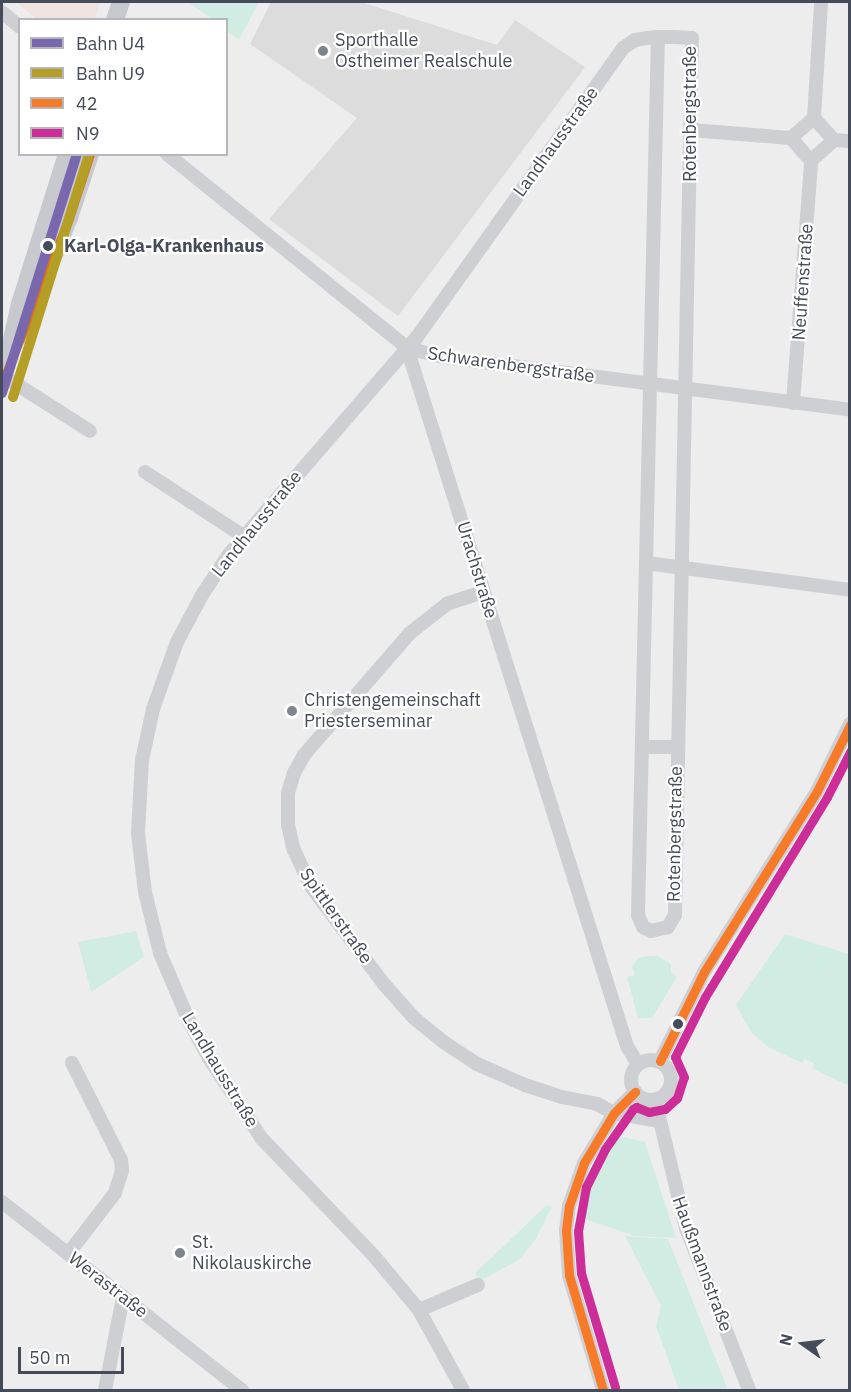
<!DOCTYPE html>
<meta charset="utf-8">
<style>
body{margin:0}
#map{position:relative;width:851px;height:1392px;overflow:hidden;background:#eeeded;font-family:"IBM Plex Sans",sans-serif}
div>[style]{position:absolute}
.education>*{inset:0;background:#dcdcdd}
.medical>*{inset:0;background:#eee3de}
.green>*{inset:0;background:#d1ede3}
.minor>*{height:14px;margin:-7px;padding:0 7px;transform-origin:7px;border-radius:7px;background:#cecfd3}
.minor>.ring{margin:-7px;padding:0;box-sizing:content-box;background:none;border:14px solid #cecfd3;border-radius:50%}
.major>*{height:18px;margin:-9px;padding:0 9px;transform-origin:9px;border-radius:9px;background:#c8c9ce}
.bus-1>*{height:9px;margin:-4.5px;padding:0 4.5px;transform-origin:4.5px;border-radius:4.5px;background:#f67a27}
.bus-2>*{height:9px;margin:-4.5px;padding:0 4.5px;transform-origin:4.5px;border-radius:4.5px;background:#cd2d98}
.bus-3>*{height:9px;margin:-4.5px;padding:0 4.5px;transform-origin:4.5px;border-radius:4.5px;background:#db711d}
.rail-1>*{height:10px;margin:-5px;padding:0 5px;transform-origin:5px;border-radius:5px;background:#7a68ae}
.rail-2>*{height:10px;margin:-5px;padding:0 5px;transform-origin:5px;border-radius:5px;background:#b59e25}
.dots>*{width:16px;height:16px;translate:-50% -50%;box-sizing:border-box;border:3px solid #fff;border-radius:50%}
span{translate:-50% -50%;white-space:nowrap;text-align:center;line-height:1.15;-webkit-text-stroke:4.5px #fff;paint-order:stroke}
.poi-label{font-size:18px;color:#454b59}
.left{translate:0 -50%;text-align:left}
.street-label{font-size:18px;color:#454b59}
.stop-label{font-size:18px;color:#454b59;font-weight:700}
.frame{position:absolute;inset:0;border:3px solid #454b59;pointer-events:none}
.legend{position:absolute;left:18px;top:18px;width:210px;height:138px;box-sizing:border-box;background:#fff;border:2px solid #b5b7bd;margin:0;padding:8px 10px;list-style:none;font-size:18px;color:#454b59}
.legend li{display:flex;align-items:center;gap:12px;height:30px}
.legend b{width:30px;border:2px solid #b5b7bd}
.north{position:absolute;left:773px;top:1314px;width:60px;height:60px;-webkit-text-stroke:4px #fff;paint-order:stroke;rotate:284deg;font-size:16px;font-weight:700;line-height:24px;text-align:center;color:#454b59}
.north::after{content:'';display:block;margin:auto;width:21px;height:27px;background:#454b59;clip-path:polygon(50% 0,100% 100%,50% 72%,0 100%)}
.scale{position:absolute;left:18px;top:1347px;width:106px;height:27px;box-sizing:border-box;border:3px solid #454b59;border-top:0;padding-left:8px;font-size:18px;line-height:21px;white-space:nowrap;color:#454b59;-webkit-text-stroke:4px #fff;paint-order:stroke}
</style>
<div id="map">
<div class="education">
<div style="clip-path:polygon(271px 2px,361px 2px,497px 45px,515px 20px,585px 67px,398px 316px,269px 219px,357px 118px,250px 44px)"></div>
</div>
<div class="medical">
<div style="clip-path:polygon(16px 2px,100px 2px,95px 20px,37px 19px)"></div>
</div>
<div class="green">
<div style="clip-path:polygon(188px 2px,259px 2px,239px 40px,227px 31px,226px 20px,212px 19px)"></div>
<div style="clip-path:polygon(136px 931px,144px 957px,91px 992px,78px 942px)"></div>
<div style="clip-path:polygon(785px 934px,849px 954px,849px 1086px,812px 1068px,814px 1063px,804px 1059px,802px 1063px,768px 1047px,751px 1032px,736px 1005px)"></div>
<div style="clip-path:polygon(649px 956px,658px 956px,671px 964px,671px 972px,677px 977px,652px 1018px,638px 1018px,627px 977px,635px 975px,632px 966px,638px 958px)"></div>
<div style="clip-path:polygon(619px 1136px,645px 1142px,676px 1238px,635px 1236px,579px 1217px,583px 1190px)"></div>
<div style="clip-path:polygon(547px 1205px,552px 1207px,550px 1210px,536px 1239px,519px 1260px,480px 1281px,475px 1273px)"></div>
<div style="clip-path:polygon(625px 1236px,668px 1239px,728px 1390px,679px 1390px,656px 1326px,661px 1306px)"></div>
</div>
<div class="minor">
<div style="left:2px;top:12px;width:23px;rotate:40deg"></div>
<div style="left:814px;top:118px;width:30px;rotate:48deg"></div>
<div style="left:834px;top:140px;width:31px;rotate:138deg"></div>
<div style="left:811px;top:161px;width:30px;rotate:-131deg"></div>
<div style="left:791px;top:138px;width:30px;rotate:-41deg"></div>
<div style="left:814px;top:118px;width:116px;rotate:-86.5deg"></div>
<div style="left:691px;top:130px;width:100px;rotate:4.6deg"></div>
<div style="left:834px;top:140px;width:16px;rotate:4deg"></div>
<div style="left:167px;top:154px;width:309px;rotate:38.9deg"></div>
<div style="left:407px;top:348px;width:38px;rotate:14deg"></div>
<div style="left:444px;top:357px;width:409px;rotate:7.4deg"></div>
<div style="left:407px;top:348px;width:732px;rotate:72.51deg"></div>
<div style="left:627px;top:1046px;width:21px;rotate:59deg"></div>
<div style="left:2px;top:375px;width:104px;rotate:32.5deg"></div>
<div style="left:793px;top:403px;width:243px;rotate:-85.7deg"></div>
<div style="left:145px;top:472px;width:117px;rotate:33.1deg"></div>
<div style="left:646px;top:563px;width:206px;rotate:7.5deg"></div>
<div style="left:483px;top:592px;width:38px;rotate:162deg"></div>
<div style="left:447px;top:604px;width:47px;rotate:141.9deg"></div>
<div style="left:410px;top:633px;width:162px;rotate:131deg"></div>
<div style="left:304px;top:755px;width:21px;rotate:119deg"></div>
<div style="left:294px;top:773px;width:21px;rotate:107deg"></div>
<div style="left:288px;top:793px;width:32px;rotate:90deg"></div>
<div style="left:288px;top:825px;width:26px;rotate:77deg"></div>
<div style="left:294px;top:850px;width:38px;rotate:65deg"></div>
<div style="left:310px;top:885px;width:122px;rotate:53.3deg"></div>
<div style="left:383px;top:983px;width:47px;rotate:48.5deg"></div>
<div style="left:414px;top:1018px;width:36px;rotate:39deg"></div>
<div style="left:442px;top:1041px;width:42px;rotate:33.3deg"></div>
<div style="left:477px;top:1064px;width:52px;rotate:23.6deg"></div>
<div style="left:525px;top:1085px;width:39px;rotate:18deg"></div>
<div style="left:562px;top:1097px;width:36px;rotate:11deg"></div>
<div style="left:597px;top:1104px;width:19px;rotate:28deg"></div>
<div style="left:614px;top:1113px;width:46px;rotate:10.1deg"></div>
<div style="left:642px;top:747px;width:34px"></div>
<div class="ring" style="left:631px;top:1060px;width:26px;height:26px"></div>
<div style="left:660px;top:1061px;width:99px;rotate:-63.7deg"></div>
<div style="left:704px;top:972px;width:213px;rotate:-58deg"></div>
<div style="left:817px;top:791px;width:75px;rotate:-63.8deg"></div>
<div style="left:655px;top:1100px;width:132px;rotate:76.4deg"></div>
<div style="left:686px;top:1228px;width:174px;rotate:68.7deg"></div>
<div style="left:2px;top:1202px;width:305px;rotate:38.1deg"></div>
<div style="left:68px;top:1254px;width:77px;rotate:-52.4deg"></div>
<div style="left:115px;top:1193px;width:24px;rotate:-73deg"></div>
<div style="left:122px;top:1170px;width:10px;rotate:-96deg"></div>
<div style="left:121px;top:1160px;width:109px;rotate:-116.8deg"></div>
<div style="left:419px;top:1310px;width:64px;rotate:-23deg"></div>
<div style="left:105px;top:1390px;width:95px;rotate:-79deg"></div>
<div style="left:463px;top:1390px;width:91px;rotate:-118.8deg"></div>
<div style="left:419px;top:1310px;width:70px;rotate:-129.8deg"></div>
<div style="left:374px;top:1256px;width:162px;rotate:-133.7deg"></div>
<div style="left:262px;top:1139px;width:97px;rotate:-123.2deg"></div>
<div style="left:209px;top:1058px;width:42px;rotate:-118.4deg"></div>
<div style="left:189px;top:1021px;width:74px;rotate:-113.1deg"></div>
<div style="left:160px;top:953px;width:63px;rotate:-103.8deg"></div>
<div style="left:145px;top:892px;width:59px;rotate:-96.8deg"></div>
<div style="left:138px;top:833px;width:73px;rotate:-86.9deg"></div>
<div style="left:142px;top:760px;width:52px;rotate:-77.8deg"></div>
<div style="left:153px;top:709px;width:71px;rotate:-70.3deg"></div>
<div style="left:177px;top:642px;width:53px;rotate:-62deg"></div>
<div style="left:202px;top:595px;width:49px;rotate:-56.6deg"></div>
<div style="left:229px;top:554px;width:287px;rotate:-49.1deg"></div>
<div style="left:417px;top:337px;width:355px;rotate:-54.5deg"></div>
<div style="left:623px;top:48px;width:14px;rotate:-34deg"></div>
<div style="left:635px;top:40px;width:12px;rotate:-9deg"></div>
<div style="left:647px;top:38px;width:11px;rotate:-5deg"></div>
<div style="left:658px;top:37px;width:17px"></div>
<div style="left:675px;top:37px;width:17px;rotate:3deg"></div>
<div style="left:692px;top:38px;width:877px;rotate:91.11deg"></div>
<div style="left:675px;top:915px;width:14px;rotate:120deg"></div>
<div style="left:668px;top:927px;width:17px;rotate:167deg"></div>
<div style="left:651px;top:931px;width:9px;rotate:-153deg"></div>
<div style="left:643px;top:927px;width:13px;rotate:-113deg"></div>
<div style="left:638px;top:915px;width:878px;rotate:-88.7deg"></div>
<div style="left:603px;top:1390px;width:120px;rotate:-106.5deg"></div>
<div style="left:569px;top:1275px;width:45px;rotate:-93.8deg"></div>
<div style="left:566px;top:1230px;width:24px;rotate:-83deg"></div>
<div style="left:569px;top:1206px;width:46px;rotate:-70.8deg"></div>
<div style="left:584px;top:1163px;width:58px;rotate:-59deg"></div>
<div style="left:614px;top:1113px;width:30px;rotate:-45deg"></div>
</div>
<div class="major">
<div style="left:115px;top:20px;width:19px;rotate:-72deg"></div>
<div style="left:21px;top:335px;width:126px;rotate:-67.7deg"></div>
<div style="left:69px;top:218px;width:67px;rotate:-71.8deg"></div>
<div style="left:2px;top:383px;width:81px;rotate:-77.2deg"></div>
<div style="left:20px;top:304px;width:157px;rotate:-72.6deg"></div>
</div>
<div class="bus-1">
<div style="left:660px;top:1061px;width:99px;rotate:-63.7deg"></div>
<div style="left:704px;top:972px;width:213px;rotate:-58deg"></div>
<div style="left:817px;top:791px;width:74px;rotate:-63.4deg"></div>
<div style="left:603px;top:1390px;width:120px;rotate:-106.5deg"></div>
<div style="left:569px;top:1275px;width:45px;rotate:-93.8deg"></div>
<div style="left:566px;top:1230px;width:24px;rotate:-83deg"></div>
<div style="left:569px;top:1206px;width:46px;rotate:-70.8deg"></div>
<div style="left:584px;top:1163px;width:58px;rotate:-59deg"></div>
<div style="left:614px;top:1113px;width:30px;rotate:-45deg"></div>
</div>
<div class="bus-2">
<div style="left:615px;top:1387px;width:119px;rotate:-106.6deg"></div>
<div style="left:581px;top:1273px;width:42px;rotate:-94.1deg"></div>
<div style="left:578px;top:1231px;width:45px;rotate:-79.7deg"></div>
<div style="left:586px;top:1187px;width:42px;rotate:-63.4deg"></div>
<div style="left:605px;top:1149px;width:49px;rotate:-55deg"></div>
<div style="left:633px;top:1109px;width:4px;rotate:-34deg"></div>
<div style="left:636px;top:1107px;width:14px;rotate:21deg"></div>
<div style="left:649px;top:1112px;width:16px;rotate:-11deg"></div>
<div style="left:665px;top:1109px;width:16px;rotate:-43deg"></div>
<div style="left:677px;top:1098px;width:22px;rotate:-72deg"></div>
<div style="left:684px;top:1077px;width:22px;rotate:-114deg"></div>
<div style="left:675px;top:1057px;width:67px;rotate:-63.4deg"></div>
<div style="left:705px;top:997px;width:234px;rotate:-58.6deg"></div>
<div style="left:827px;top:797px;width:51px;rotate:-62.9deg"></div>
</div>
<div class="bus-3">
<div style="left:2px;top:383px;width:178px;rotate:-67.9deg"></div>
<div style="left:69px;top:218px;width:67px;rotate:-71.8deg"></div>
</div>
<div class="rail-1">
<div style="left:2px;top:393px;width:250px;rotate:-72.6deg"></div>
</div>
<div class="rail-2">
<div style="left:13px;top:397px;width:250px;rotate:-72.6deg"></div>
</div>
<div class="dots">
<div style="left:323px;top:51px;background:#80848d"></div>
<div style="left:48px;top:246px;background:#454b59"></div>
<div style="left:292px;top:711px;background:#80848d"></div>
<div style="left:678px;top:1024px;background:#454b59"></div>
<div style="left:180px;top:1253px;background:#80848d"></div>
</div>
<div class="poi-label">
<span class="left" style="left:335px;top:51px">Sporthalle<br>Ostheimer Realschule</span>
<span class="left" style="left:304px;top:711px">Christengemeinschaft<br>Priesterseminar</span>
<span class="left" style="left:192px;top:1253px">St.<br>Nikolauskirche</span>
</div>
<div class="street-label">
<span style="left:690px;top:114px;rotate:-90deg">Rotenbergstraße</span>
<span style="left:556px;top:142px;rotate:-54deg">Landhausstraße</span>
<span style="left:803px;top:282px;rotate:-86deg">Neuffenstraße</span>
<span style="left:511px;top:365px;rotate:8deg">Schwarenbergstraße</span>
<span style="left:257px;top:524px;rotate:-51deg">Landhausstraße</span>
<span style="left:477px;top:570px;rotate:73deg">Urachstraße</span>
<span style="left:675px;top:834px;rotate:-89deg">Rotenbergstraße</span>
<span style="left:336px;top:916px;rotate:55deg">Spittlerstraße</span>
<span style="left:220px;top:1070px;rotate:59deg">Landhausstraße</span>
<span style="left:702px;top:1264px;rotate:70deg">Haußmannstraße</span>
<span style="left:108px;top:1285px;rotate:38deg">Werastraße</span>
</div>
<div class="stop-label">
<span class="left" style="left:64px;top:246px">Karl-Olga-Krankenhaus</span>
</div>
<div class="frame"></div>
<ul class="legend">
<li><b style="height:8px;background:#7a68ae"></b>Bahn U4</li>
<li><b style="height:8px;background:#b59e25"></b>Bahn U9</li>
<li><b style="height:8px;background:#f67a27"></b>42</li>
<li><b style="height:8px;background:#cd2d98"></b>N9</li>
</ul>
<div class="north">N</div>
<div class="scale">50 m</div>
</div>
